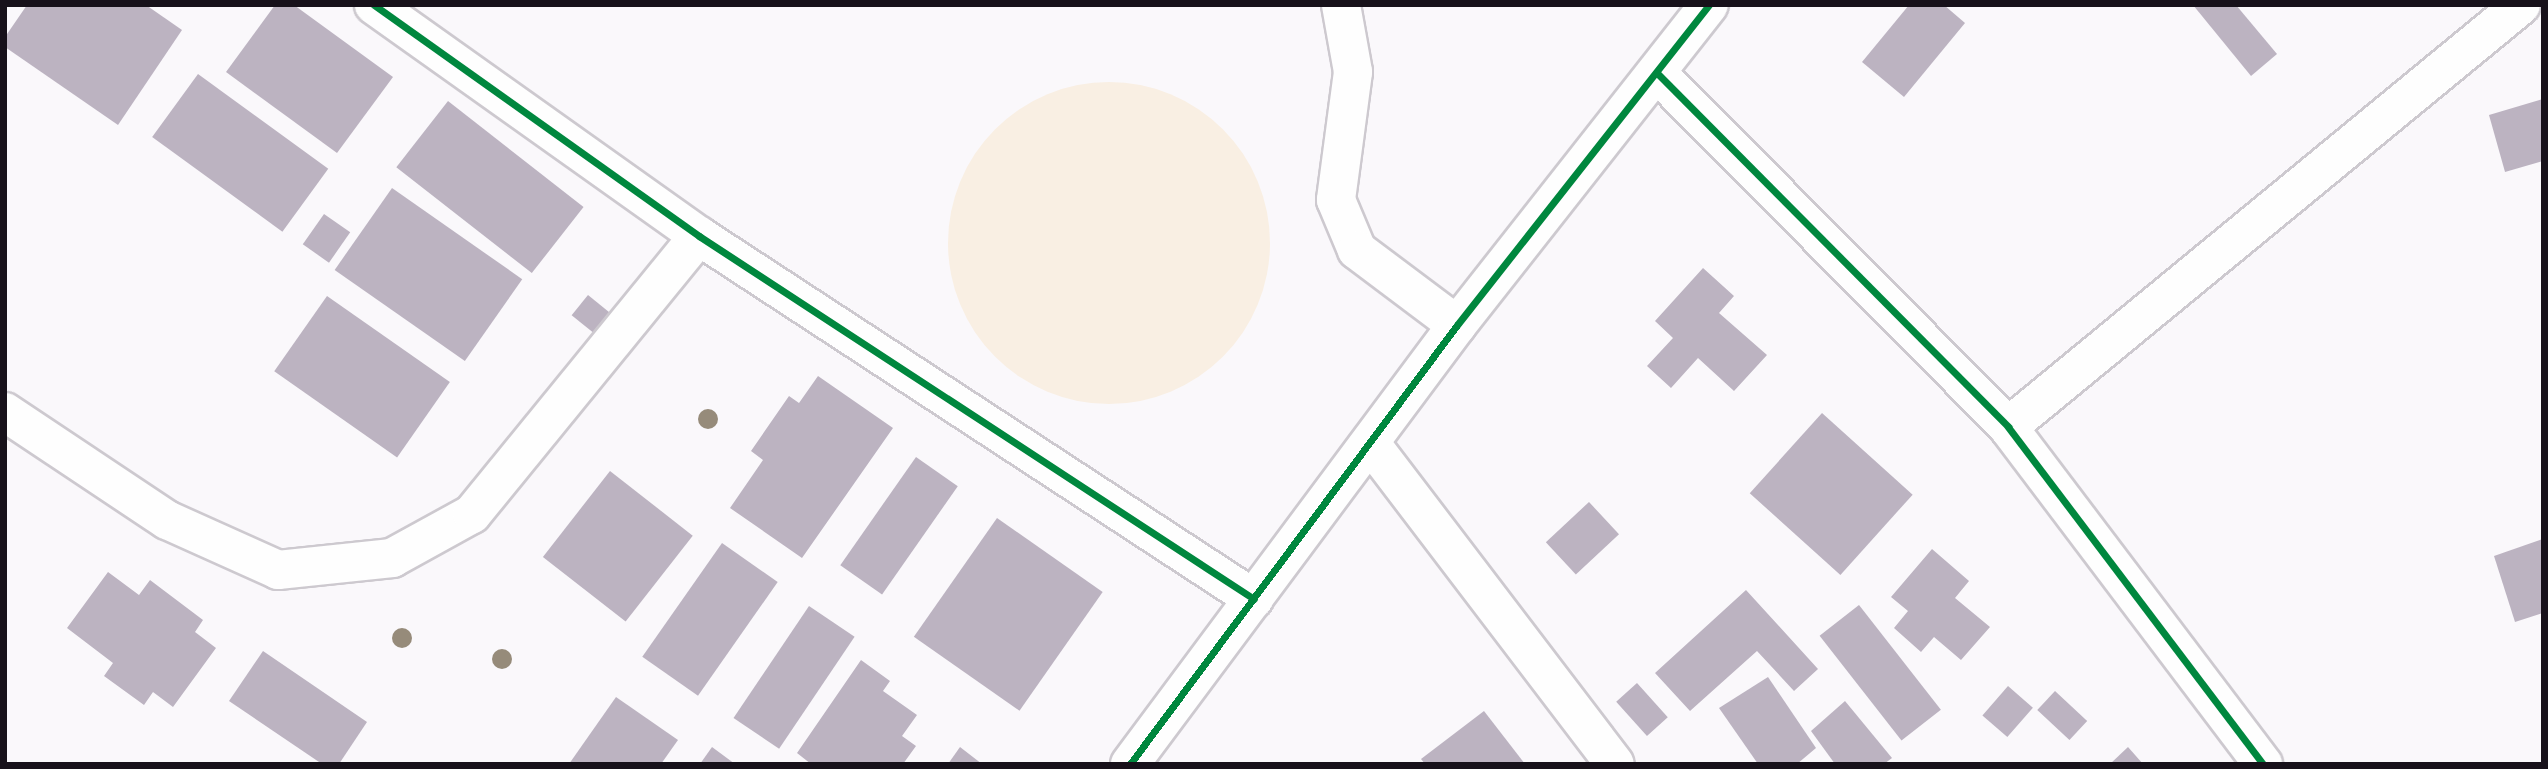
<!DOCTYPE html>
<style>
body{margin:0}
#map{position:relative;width:2548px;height:769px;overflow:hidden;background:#faf8fb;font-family:Rubik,sans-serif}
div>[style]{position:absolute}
.green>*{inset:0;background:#f9efe3}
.round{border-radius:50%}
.building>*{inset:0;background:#bcb3c1;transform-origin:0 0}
.roads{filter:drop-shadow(2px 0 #cdc9cf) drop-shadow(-2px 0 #cdc9cf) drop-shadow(0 2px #cdc9cf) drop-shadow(0 -2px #cdc9cf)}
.minor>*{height:38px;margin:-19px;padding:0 19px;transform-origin:19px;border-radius:19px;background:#fefefe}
.tertiary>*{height:38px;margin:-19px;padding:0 19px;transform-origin:19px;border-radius:19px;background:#fefefe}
.cycleway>*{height:7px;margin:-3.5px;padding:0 3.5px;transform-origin:3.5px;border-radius:3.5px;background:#00873e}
.trees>*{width:20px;height:20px;margin:-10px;border-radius:50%;background:#968b7a}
span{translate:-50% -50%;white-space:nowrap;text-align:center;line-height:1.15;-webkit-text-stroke:6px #faf7fc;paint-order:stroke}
.frame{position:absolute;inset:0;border:7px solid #17111a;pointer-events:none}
</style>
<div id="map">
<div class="green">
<div class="round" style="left:948px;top:82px;width:322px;height:322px"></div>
</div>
<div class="building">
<div style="clip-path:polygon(27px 5px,146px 5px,182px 30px,118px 125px,5px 47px,5px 37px)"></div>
<div style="clip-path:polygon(275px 5px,294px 5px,393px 77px,337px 153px,226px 72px)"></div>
<div style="clip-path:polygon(1909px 5px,1944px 5px,1965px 23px,1904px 97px,1862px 62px)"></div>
<div style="clip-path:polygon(2193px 5px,2236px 5px,2277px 54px,2251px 76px)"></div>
<div style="left:198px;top:74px;width:161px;height:78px;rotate:36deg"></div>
<div style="clip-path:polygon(2543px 99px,2543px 161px,2505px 172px,2489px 115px)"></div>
<div style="left:448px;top:101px;width:172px;height:84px;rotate:38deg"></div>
<div style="left:392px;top:188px;width:159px;height:100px;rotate:35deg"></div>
<div style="left:324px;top:214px;width:32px;height:37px;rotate:35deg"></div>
<div style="clip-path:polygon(1703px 268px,1734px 296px,1719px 313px,1767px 355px,1734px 391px,1698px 358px,1671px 388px,1647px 366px,1673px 338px,1655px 321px)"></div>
<div style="left:588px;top:295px;width:38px;height:26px;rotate:39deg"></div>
<div style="left:327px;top:296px;width:150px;height:92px;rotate:35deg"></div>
<div style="clip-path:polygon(818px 376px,893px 428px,802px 558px,730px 508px,763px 460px,751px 451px,789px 396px,799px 403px)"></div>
<div style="left:1822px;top:413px;width:122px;height:108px;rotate:42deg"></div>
<div style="left:916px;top:457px;width:51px;height:132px;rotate:35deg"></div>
<div style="left:610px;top:471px;width:105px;height:109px;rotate:38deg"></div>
<div style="left:1589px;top:502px;width:44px;height:59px;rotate:47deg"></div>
<div style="left:997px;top:518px;width:129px;height:145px;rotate:35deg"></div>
<div style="clip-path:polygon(2543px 539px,2543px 613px,2515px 622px,2494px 556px)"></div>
<div style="left:722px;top:543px;width:68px;height:139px;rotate:35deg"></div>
<div style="clip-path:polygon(1932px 549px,1969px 581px,1955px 598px,1990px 627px,1961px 660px,1934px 637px,1921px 652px,1894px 628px,1908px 611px,1891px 597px)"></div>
<div style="clip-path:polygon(108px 572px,139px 595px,150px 580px,203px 620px,195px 632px,216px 648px,173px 707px,153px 692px,144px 705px,104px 676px,113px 663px,67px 628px)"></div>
<div style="clip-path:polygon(1746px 590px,1818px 669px,1794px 691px,1757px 651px,1690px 711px,1655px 673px)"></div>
<div style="left:1859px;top:605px;width:133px;height:50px;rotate:52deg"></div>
<div style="left:809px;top:606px;width:55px;height:135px;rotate:34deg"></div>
<div style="clip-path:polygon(263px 651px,367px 722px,339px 764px,322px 764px,229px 701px)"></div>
<div style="clip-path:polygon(861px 660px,890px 681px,883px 691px,917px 715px,902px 736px,916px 746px,903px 764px,811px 764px,797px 753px)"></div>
<div style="clip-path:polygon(1768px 677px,1816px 748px,1797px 764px,1758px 764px,1719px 708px)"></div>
<div style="left:1637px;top:683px;width:46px;height:28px;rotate:48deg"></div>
<div style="left:2008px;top:686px;width:33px;height:39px;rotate:41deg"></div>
<div style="left:2055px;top:691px;width:44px;height:26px;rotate:43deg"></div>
<div style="clip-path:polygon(616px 697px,678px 740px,661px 764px,569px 764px)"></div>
<div style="clip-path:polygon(1845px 701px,1892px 758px,1884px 764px,1835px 764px,1811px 731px)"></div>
<div style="clip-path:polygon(1484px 711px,1525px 764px,1425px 764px,1421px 759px)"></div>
<div style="clip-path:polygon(712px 747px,735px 764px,700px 764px)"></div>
<div style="clip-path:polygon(960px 747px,982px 764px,948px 764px)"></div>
<div style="clip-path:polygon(2128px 747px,2143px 764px,2110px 764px)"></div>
</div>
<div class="roads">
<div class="minor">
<div style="left:374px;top:5px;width:399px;rotate:35.4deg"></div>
<div style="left:699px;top:236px;width:663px;rotate:33.19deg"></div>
<div style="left:1341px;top:5px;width:68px;rotate:79.8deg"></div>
<div style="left:1353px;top:72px;width:129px;rotate:97.6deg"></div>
<div style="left:1336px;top:200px;width:54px;rotate:67.2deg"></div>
<div style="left:1357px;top:250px;width:125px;rotate:36.9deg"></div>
<div style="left:1657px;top:73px;width:499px;rotate:45.2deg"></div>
<div style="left:2008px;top:427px;width:423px;rotate:52.9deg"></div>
<div style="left:5px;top:412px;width:195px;rotate:33.7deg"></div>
<div style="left:167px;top:520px;width:122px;rotate:24.2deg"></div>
<div style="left:278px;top:570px;width:115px;rotate:-6deg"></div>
<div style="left:392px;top:558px;width:91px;rotate:-28.8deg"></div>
<div style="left:472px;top:514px;width:359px;rotate:-50.8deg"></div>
<div style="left:2008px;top:427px;width:664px;rotate:-39.44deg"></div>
<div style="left:1371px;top:444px;width:402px;rotate:52.7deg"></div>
</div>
<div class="tertiary">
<div style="left:1130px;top:764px;width:547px;rotate:-53.32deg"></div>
<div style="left:1457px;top:325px;width:407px;rotate:-51.8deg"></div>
</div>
</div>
<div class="cycleway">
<div style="left:374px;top:5px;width:399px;rotate:35.4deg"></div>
<div style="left:699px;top:236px;width:663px;rotate:33.19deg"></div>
<div style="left:1657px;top:73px;width:499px;rotate:45.2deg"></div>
<div style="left:2008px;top:427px;width:423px;rotate:52.9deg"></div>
<div style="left:1130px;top:764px;width:547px;rotate:-53.32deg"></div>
<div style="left:1457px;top:325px;width:407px;rotate:-51.8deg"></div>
</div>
<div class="trees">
<div style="left:708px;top:419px"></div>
<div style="left:402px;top:638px"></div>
<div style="left:502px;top:659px"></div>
</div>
<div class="frame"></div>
</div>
